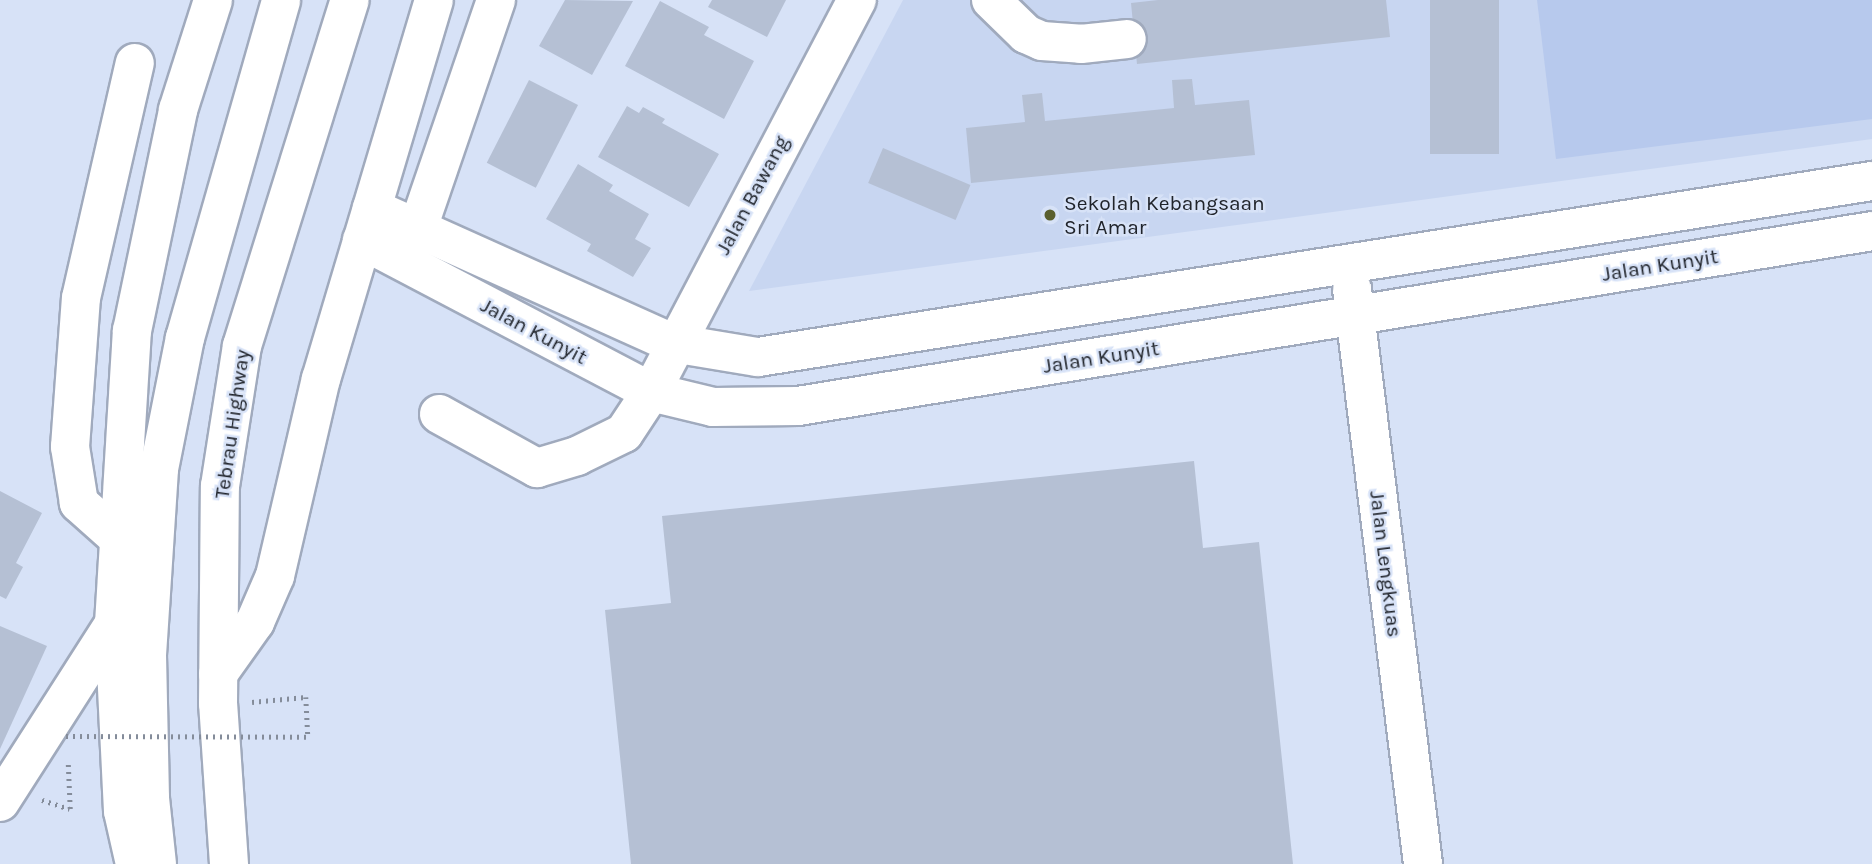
<!DOCTYPE html>
<style>
body{margin:0}
#map{position:relative;width:1872px;height:864px;overflow:hidden;background:#d7e2f7;font-family:Karla,sans-serif}
div>[style]{position:absolute}
.built>*{inset:0;background:#c8d6f1}
.green>*{inset:0;background:#b7c9ed}
.building>*{inset:0;background:#b5c0d4;transform-origin:0 0}
.path>*{height:4.5px;margin-top:-2.25px;transform-origin:0;background:repeating-linear-gradient(90deg,#848c9a 0 2px,transparent 0 7px)}
.roads{filter:drop-shadow(2px 0 #a0aabd) drop-shadow(-2px 0 #a0aabd) drop-shadow(0 2px #a0aabd) drop-shadow(0 -2px #a0aabd)}
.minor>*{height:38px;margin:-19px;padding:0 19px;transform-origin:19px;border-radius:19px;background:#fff}
.major>*{height:38px;margin:-19px;padding:0 19px;transform-origin:19px;border-radius:19px;background:#fff}
.highway>*{height:38px;margin:-19px;padding:0 19px;transform-origin:19px;border-radius:19px;background:#fff}
.path-bridge>*{height:4.5px;margin-top:-2.25px;transform-origin:0;background:repeating-linear-gradient(90deg,#848c9a 0 2px,transparent 0 7px)}
.dots>*{width:19px;height:19px;translate:-50% -50%;box-sizing:border-box;border:4px solid #d7e2f7;border-radius:50%}
span{translate:-50% -50%;white-space:nowrap;text-align:center;line-height:1.15;-webkit-text-stroke:5px #d7e2f7;paint-order:stroke}
.street-label{font-size:21px;color:#20242b}
.poi-label{font-size:21px;color:#20242b}
.left{translate:0 -50%;text-align:left}
</style>
<div id="map">
<div class="built">
<div style="clip-path:polygon(903px 0,1872px 0,1872px 139px,749px 291px)"></div>
</div>
<div class="green">
<div style="clip-path:polygon(1537px 0,1872px 0,1872px 119px,1556px 159px)"></div>
</div>
<div class="building">
<div style="clip-path:polygon(565px 0,633px 1px,592px 75px,539px 46px)"></div>
<div style="clip-path:polygon(712px 0,786px 0,767px 37px,708px 7px)"></div>
<div style="clip-path:polygon(1158px 0,1386px 0,1390px 37px,1137px 64px,1131px 3px)"></div>
<div style="left:1430px;top:0;width:69px;height:154px"></div>
<div style="clip-path:polygon(660px 1px,709px 27px,704px 35px,754px 61px,724px 119px,625px 66px)"></div>
<div style="clip-path:polygon(1192px 79px,1195px 105px,1249px 100px,1255px 155px,971px 183px,966px 128px,1025px 122px,1022px 95px,1042px 93px,1045px 121px,1174px 108px,1172px 80px)"></div>
<div style="left:529px;top:80px;width:55px;height:93px;rotate:27deg"></div>
<div style="clip-path:polygon(627px 106px,639px 113px,643px 107px,665px 119px,662px 123px,719px 154px,689px 207px,598px 157px)"></div>
<div style="left:883px;top:148px;width:95px;height:38px;rotate:23deg"></div>
<div style="clip-path:polygon(578px 164px,613px 185px,609px 191px,649px 214px,635px 239px,651px 248px,633px 277px,587px 251px,591px 244px,546px 219px)"></div>
<div style="clip-path:polygon(1194px 461px,1203px 548px,1259px 542px,1293px 864px,631px 864px,605px 610px,671px 603px,662px 516px)"></div>
<div style="clip-path:polygon(0 491px,42px 513px,16px 563px,23px 567px,6px 599px,0 596px)"></div>
<div style="clip-path:polygon(0 626px,47px 646px,0 749px)"></div>
</div>
<div class="path">
<div style="left:252px;top:702px;width:54px;rotate:-5.3deg"></div>
<div style="left:306px;top:697px;width:40px;rotate:87.1deg"></div>
<div style="left:42px;top:800px;width:29px;rotate:18deg"></div>
<div style="left:70px;top:809px;width:46px;rotate:-92.5deg"></div>
</div>
<div class="roads">
<div class="minor">
<div style="left:991px;top:0;width:49px;rotate:44.2deg"></div>
<div style="left:1026px;top:34px;width:17px;rotate:24deg"></div>
<div style="left:1042px;top:41px;width:39px;rotate:4deg"></div>
<div style="left:1081px;top:44px;width:46px;rotate:-6.2deg"></div>
<div style="left:372px;top:208px;width:330px;rotate:24.2deg"></div>
<div style="left:673px;top:343px;width:86px;rotate:9.4deg"></div>
<div style="left:758px;top:357px;width:1128px;rotate:-8.98deg"></div>
<div style="left:418px;top:228px;width:241px;rotate:-71.1deg"></div>
<div style="left:362px;top:240px;width:327px;rotate:27.7deg"></div>
<div style="left:651px;top:392px;width:64px;rotate:13.6deg"></div>
<div style="left:713px;top:407px;width:85px;rotate:-0.7deg"></div>
<div style="left:798px;top:406px;width:1088px;rotate:-9.25deg"></div>
<div style="left:1352px;top:289px;width:579px;rotate:82.96deg"></div>
<div style="left:439px;top:414px;width:112px;rotate:28.9deg"></div>
<div style="left:537px;top:468px;width:42px;rotate:-16.7deg"></div>
<div style="left:577px;top:456px;width:52px;rotate:-26.1deg"></div>
<div style="left:624px;top:433px;width:49px;rotate:-56.6deg"></div>
<div style="left:651px;top:392px;width:443px;rotate:-62.3deg"></div>
<div style="left:116px;top:536px;width:50px;rotate:-138.3deg"></div>
<div style="left:79px;top:503px;width:57px;rotate:-99.1deg"></div>
<div style="left:70px;top:447px;width:149px;rotate:-85.8deg"></div>
<div style="left:81px;top:298px;width:241px;rotate:-77.1deg"></div>
</div>
<div class="major">
<div style="left:0;top:802px;width:211px;rotate:-57.4deg"></div>
</div>
<div class="highway">
<div style="left:218px;top:674px;width:64px;rotate:-54.6deg"></div>
<div style="left:255px;top:622px;width:50px;rotate:-66.5deg"></div>
<div style="left:275px;top:576px;width:202px;rotate:-76.9deg"></div>
<div style="left:321px;top:379px;width:395px;rotate:-73.4deg"></div>
<div style="left:135px;top:864px;width:54px;rotate:-102.8deg"></div>
<div style="left:123px;top:811px;width:187px;rotate:-92.8deg"></div>
<div style="left:114px;top:624px;width:294px;rotate:-86.5deg"></div>
<div style="left:132px;top:331px;width:226px;rotate:-78.2deg"></div>
<div style="left:178px;top:110px;width:115px;rotate:-72.3deg"></div>
<div style="left:157px;top:864px;width:66px;rotate:-96.1deg"></div>
<div style="left:150px;top:798px;width:143px;rotate:-91.2deg"></div>
<div style="left:147px;top:655px;width:186px;rotate:-86.3deg"></div>
<div style="left:159px;top:469px;width:134px;rotate:-78.8deg"></div>
<div style="left:185px;top:338px;width:351px;rotate:-74.1deg"></div>
<div style="left:229px;top:864px;width:160px;rotate:-93.9deg"></div>
<div style="left:218px;top:704px;width:218px;rotate:-89.5deg"></div>
<div style="left:220px;top:486px;width:142px;rotate:-81.1deg"></div>
<div style="left:242px;top:346px;width:362px;rotate:-72.7deg"></div>
</div>
</div>
<div class="path-bridge">
<div style="left:66px;top:736px;width:242px;rotate:0.2deg"></div>
</div>
<div class="dots">
<div style="left:1050px;top:215px;background:#5b602e"></div>
</div>
<div class="street-label">
<span style="left:752px;top:195px;rotate:-62deg">Jalan Bawang</span>
<span style="left:1660px;top:265px;rotate:-9deg">Jalan Kunyit</span>
<span style="left:534px;top:331px;rotate:28deg">Jalan Kunyit</span>
<span style="left:1101px;top:357px;rotate:-9deg">Jalan Kunyit</span>
<span style="left:232px;top:424px;rotate:-82deg">Tebrau Highway</span>
<span style="left:1386px;top:564px;rotate:83deg">Jalan Lengkuas</span>
</div>
<div class="poi-label">
<span class="left" style="left:1064px;top:215px">Sekolah Kebangsaan<br>Sri Amar</span>
</div>
</div>
